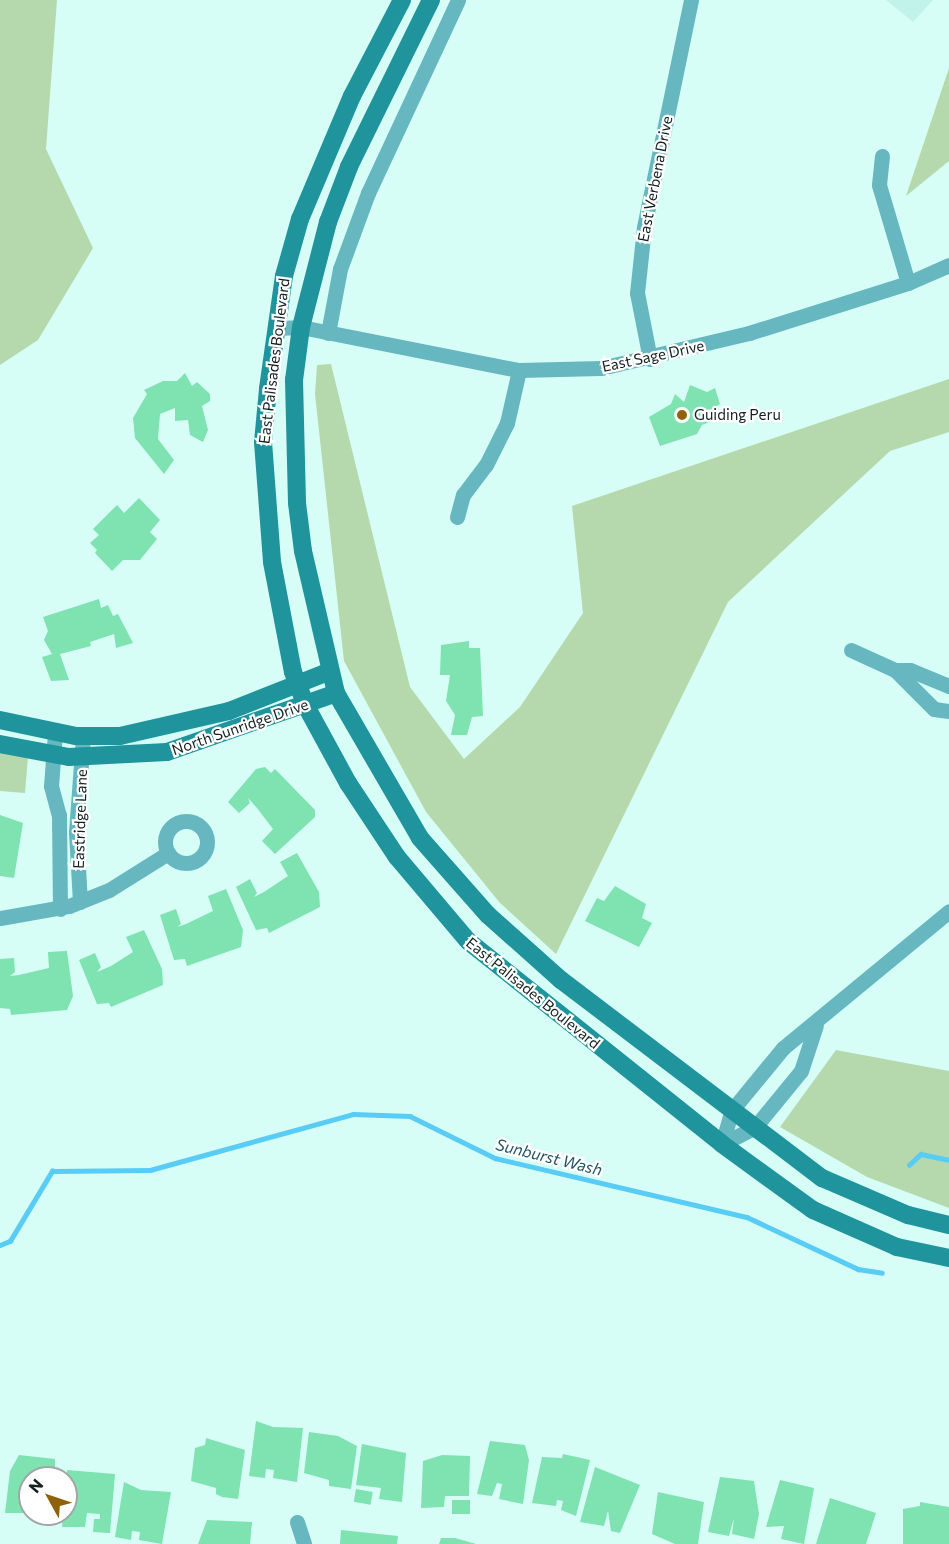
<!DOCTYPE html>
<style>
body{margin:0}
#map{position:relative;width:949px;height:1544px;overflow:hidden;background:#d6fef6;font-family:Commissioner,sans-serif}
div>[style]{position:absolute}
.built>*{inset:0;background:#c1f3ea}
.green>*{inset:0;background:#b5d9ad}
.stream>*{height:4.5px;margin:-2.25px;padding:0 2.25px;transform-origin:2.25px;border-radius:2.25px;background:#58ccf5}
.building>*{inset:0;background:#7ee2b1;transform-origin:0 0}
.street>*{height:15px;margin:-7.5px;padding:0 7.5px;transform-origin:7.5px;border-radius:7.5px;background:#66b7bf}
.street>.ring{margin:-7.5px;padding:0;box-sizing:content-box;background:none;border:15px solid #66b7bf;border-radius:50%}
.secondary>*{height:18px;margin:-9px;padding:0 9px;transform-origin:9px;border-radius:9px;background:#1f949d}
.dots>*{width:16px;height:16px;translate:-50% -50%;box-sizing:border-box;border:3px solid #fff;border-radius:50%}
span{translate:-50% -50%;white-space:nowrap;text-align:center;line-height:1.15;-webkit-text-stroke:4.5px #fff;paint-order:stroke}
.street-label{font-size:15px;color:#132220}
.poi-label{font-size:15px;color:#132220}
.left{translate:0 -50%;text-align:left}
.water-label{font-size:16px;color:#245465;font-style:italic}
.north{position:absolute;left:18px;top:1466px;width:60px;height:60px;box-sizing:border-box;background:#fff;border:2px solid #a1a7a6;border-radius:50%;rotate:310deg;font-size:16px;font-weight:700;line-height:24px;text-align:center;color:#132220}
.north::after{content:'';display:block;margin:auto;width:21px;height:27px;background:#8f610a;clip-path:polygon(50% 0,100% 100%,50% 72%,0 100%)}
</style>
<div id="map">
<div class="built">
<div style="clip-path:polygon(886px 0,933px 0,913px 22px)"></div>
</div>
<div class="green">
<div style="clip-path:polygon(0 0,57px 0,46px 149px,93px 248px,38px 340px,0 365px)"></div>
<div style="clip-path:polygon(949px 68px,949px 161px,906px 196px)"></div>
<div style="clip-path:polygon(331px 364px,410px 687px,464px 759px,520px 707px,583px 613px,572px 506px,949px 379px,949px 432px,890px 451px,728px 602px,556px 954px,500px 903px,426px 812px,344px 661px,315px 394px,317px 365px)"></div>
<div style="clip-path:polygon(0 750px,28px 757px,25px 793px,0 791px)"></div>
<div style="clip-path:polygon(836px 1050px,949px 1071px,949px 1208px,867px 1177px,780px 1127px)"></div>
</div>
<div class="stream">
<div style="left:909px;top:1165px;width:16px;rotate:-43deg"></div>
<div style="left:921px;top:1154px;width:29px;rotate:12deg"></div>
<div style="left:0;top:1245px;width:11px;rotate:-22deg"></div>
<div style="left:10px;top:1241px;width:82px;rotate:-59deg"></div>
<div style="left:52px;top:1171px;width:98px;rotate:-0.6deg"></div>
<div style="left:150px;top:1170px;width:211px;rotate:-15.4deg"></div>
<div style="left:353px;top:1114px;width:57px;rotate:2deg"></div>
<div style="left:410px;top:1116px;width:95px;rotate:26.3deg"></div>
<div style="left:495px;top:1158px;width:259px;rotate:13.2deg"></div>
<div style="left:747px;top:1217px;width:123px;rotate:25.1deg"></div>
<div style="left:858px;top:1269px;width:24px;rotate:9deg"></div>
</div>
<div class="building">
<div style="clip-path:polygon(185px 373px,192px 386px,197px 382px,210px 394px,210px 401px,202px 406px,208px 430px,203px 442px,190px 435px,188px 420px,175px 421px,175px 408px,160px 414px,158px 439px,174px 460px,164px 474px,135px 438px,133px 418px,147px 394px,144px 390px,163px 381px,177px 381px)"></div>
<div style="clip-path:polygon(690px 385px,707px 392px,715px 388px,720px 404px,710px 410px,715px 420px,702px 425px,697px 434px,660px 446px,649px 417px,671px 404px,675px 394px,684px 402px)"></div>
<div style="clip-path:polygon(139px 498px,160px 520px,150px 532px,157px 539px,140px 560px,123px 560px,112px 571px,95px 553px,97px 550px,90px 543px,99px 535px,93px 529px,117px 505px,124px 513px)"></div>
<div style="clip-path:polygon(99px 599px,101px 608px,108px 605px,113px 616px,118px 614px,133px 643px,116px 648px,114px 634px,90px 642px,91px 646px,60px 654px,69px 680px,51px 681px,42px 657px,52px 654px,44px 640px,48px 631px,43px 617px)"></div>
<div style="clip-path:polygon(469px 641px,469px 648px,480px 648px,483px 716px,472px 717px,467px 735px,451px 735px,455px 715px,446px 701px,450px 675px,440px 675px,441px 645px)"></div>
<div style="clip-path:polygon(265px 767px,271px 773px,275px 769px,315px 810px,315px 817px,275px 854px,262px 841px,273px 829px,257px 808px,248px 798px,250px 803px,239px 813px,228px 802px,256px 769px)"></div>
<div style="clip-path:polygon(0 815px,23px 823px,14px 878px,0 876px)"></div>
<div style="clip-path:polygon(297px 853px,319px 892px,320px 907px,269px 933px,267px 928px,256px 930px,236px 887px,250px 879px,257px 893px,254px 897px,264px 892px,288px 876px,280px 862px)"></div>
<div style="clip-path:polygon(615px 886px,646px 904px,642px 918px,652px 923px,639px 947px,585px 921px,597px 898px,604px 901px)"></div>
<div style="clip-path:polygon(226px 889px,243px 930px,241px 947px,187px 966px,185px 959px,174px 960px,160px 915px,176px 909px,181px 924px,177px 927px,186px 924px,213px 911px,208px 896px)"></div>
<div style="clip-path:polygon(144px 930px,162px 969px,163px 985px,111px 1007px,109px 1003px,97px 1004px,79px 960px,95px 953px,101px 967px,97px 972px,111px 966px,133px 952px,126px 937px)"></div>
<div style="clip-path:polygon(67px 951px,73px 996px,67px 1010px,11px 1015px,10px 1009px,0 1008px,0 959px,14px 958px,15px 972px,10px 976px,19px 975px,49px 968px,48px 952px)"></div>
<div style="clip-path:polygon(256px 1421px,273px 1427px,303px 1428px,297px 1482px,273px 1478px,274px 1470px,266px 1469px,265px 1478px,249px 1476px)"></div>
<div style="clip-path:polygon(309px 1432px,338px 1436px,357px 1446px,351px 1489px,329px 1486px,329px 1480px,304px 1473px)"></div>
<div style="clip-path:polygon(206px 1438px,245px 1450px,238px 1499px,222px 1497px,216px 1494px,216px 1488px,191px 1481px,195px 1448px,205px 1445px)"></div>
<div style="clip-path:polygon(490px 1441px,525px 1445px,529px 1460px,523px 1504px,499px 1499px,502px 1484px,497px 1483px,492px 1496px,477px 1494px)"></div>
<div style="clip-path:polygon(362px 1444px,406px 1453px,402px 1502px,379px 1499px,381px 1488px,356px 1485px)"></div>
<div style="clip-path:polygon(563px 1454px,590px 1460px,576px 1516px,561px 1510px,563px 1501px,557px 1500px,556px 1506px,532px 1503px,542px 1457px,562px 1458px)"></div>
<div style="clip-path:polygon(19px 1455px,55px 1459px,55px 1478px,30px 1478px,30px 1513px,5px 1513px,10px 1471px)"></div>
<div style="clip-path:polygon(442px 1455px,470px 1456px,469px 1496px,445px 1496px,444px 1507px,421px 1508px,423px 1461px)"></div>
<div style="clip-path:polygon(595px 1467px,640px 1485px,620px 1533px,611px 1531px,608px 1511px,604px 1526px,580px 1522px)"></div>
<div style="clip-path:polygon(67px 1470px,115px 1474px,110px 1533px,93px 1532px,94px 1519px,100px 1519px,100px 1514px,87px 1513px,85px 1527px,62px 1527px)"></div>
<div style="clip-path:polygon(720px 1477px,754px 1481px,759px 1514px,754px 1539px,732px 1534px,734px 1518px,729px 1536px,708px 1532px)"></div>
<div style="clip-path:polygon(780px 1480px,814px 1488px,804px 1544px,781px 1539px,784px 1526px,766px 1527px)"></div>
<div style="clip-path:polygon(124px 1482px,141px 1490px,171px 1492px,162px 1544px,139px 1540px,140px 1532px,132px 1531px,131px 1540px,115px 1537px)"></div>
<div style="left:356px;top:1489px;width:17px;height:13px;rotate:10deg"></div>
<div style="clip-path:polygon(658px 1492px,704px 1502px,698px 1544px,675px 1544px,652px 1534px)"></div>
<div style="clip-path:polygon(830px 1498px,876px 1513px,866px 1544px,816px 1544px)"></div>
<div style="left:452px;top:1500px;width:18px;height:14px"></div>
<div style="clip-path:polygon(920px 1502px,949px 1507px,949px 1544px,903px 1544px,903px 1509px,920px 1506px)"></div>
<div style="clip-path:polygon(207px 1520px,252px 1522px,250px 1544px,198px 1544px)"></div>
<div style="clip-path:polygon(341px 1530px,398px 1536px,397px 1544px,340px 1544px)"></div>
<div style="clip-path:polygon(441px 1538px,455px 1538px,476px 1544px,439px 1544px)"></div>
</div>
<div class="street">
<div style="left:882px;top:156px;width:29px;rotate:96deg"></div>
<div style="left:879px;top:185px;width:102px;rotate:73.5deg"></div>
<div style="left:276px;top:328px;width:25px;rotate:-2deg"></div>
<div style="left:301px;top:327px;width:222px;rotate:11.2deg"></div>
<div style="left:519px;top:370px;width:82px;rotate:-1.4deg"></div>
<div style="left:601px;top:368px;width:152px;rotate:-13.3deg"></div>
<div style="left:749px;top:333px;width:167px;rotate:-17.5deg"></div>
<div style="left:908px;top:283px;width:45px;rotate:-23.7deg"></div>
<div style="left:328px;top:333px;width:65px;rotate:-79.4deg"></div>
<div style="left:340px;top:269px;width:81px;rotate:-69.8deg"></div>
<div style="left:368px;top:193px;width:213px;rotate:-65deg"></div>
<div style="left:650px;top:359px;width:67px;rotate:-101.1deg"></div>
<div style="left:637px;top:293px;width:66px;rotate:-83.9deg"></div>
<div style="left:644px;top:227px;width:232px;rotate:-78.3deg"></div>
<div style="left:457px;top:517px;width:23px;rotate:-75deg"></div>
<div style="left:463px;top:495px;width:38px;rotate:-53deg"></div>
<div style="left:486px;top:465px;width:47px;rotate:-63.4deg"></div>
<div style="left:507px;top:423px;width:54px;rotate:-77.2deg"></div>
<div style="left:851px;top:650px;width:48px;rotate:24.4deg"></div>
<div style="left:895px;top:670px;width:15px"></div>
<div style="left:910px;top:670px;width:42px;rotate:22.3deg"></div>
<div style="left:895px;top:670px;width:55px;rotate:45deg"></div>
<div style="left:934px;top:709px;width:15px;rotate:8deg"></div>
<div style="left:55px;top:733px;width:53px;rotate:94.3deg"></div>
<div style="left:51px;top:786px;width:30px;rotate:75deg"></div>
<div style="left:59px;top:815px;width:94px;rotate:89.4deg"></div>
<div class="ring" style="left:165px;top:821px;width:27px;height:27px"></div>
<div style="left:80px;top:902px;width:70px;rotate:-93.3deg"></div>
<div style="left:76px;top:832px;width:96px;rotate:-85.8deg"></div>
<div style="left:0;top:918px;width:70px;rotate:-9.9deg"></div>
<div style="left:69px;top:906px;width:43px;rotate:-21.8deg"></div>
<div style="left:109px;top:890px;width:70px;rotate:-32.1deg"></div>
<div style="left:722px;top:1144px;width:35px;rotate:-74deg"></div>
<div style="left:732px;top:1110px;width:80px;rotate:-50.6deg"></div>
<div style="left:783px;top:1048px;width:215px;rotate:-39.5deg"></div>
<div style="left:722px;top:1144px;width:37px;rotate:-27deg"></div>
<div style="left:755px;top:1127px;width:72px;rotate:-50.6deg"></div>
<div style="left:801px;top:1071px;width:48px;rotate:-71.9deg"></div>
<div style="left:297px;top:1522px;width:23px;rotate:72deg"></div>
</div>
<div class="secondary">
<div style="left:402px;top:0;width:108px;rotate:117.5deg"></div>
<div style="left:352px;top:96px;width:134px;rotate:112.9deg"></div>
<div style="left:300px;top:219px;width:59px;rotate:105.7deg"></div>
<div style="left:284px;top:276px;width:114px;rotate:98.1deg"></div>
<div style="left:268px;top:389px;width:53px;rotate:95.4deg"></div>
<div style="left:263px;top:442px;width:120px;rotate:85.7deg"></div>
<div style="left:272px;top:562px;width:112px;rotate:79.2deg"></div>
<div style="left:293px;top:672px;width:36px;rotate:69deg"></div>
<div style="left:306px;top:706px;width:88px;rotate:61.4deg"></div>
<div style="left:348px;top:783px;width:89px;rotate:56.5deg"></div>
<div style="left:397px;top:857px;width:110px;rotate:49.8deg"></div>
<div style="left:468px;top:941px;width:325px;rotate:38.6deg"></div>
<div style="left:722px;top:1144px;width:112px;rotate:36deg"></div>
<div style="left:813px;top:1210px;width:92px;rotate:23.8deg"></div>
<div style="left:897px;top:1247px;width:53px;rotate:11.9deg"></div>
<div style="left:431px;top:0;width:186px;rotate:116.2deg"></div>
<div style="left:349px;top:167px;width:59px;rotate:110.9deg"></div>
<div style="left:328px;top:222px;width:108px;rotate:104.4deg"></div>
<div style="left:301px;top:327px;width:53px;rotate:97.5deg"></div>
<div style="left:294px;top:380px;width:123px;rotate:88.6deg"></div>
<div style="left:297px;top:503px;width:48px;rotate:82.9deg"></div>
<div style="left:303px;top:551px;width:146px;rotate:76.9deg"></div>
<div style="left:336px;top:693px;width:168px;rotate:59.9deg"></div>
<div style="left:420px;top:838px;width:103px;rotate:48.6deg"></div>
<div style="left:488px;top:915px;width:98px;rotate:41.7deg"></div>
<div style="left:561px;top:980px;width:328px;rotate:37.2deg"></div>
<div style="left:822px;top:1178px;width:94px;rotate:23.3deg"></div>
<div style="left:908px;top:1215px;width:42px;rotate:13.7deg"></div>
<div style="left:0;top:720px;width:78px;rotate:11.9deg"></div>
<div style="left:76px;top:736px;width:44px"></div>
<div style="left:120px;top:736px;width:112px;rotate:-12.9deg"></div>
<div style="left:229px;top:711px;width:106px;rotate:-21.5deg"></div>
<div style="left:0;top:744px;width:70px;rotate:10.7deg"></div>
<div style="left:69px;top:757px;width:98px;rotate:-2.9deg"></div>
<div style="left:167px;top:752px;width:179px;rotate:-19.2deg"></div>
</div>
<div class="dots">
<div style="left:682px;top:415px;background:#8f610a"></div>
</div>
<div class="street-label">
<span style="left:655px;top:179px;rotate:-79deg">East Verbena Drive</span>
<span style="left:653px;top:356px;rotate:-12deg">East Sage Drive</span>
<span style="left:274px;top:361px;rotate:-83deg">East Palisades Boulevard</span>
<span style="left:240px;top:727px;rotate:-19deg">North Sunridge Drive</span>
<span style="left:80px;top:819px;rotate:-88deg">Eastridge Lane</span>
<span style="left:533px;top:993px;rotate:39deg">East Palisades Boulevard</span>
</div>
<div class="poi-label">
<span class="left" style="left:694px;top:415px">Guiding Peru</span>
</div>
<div class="water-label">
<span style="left:549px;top:1157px;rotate:14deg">Sunburst Wash</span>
</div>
<div class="north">N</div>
</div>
